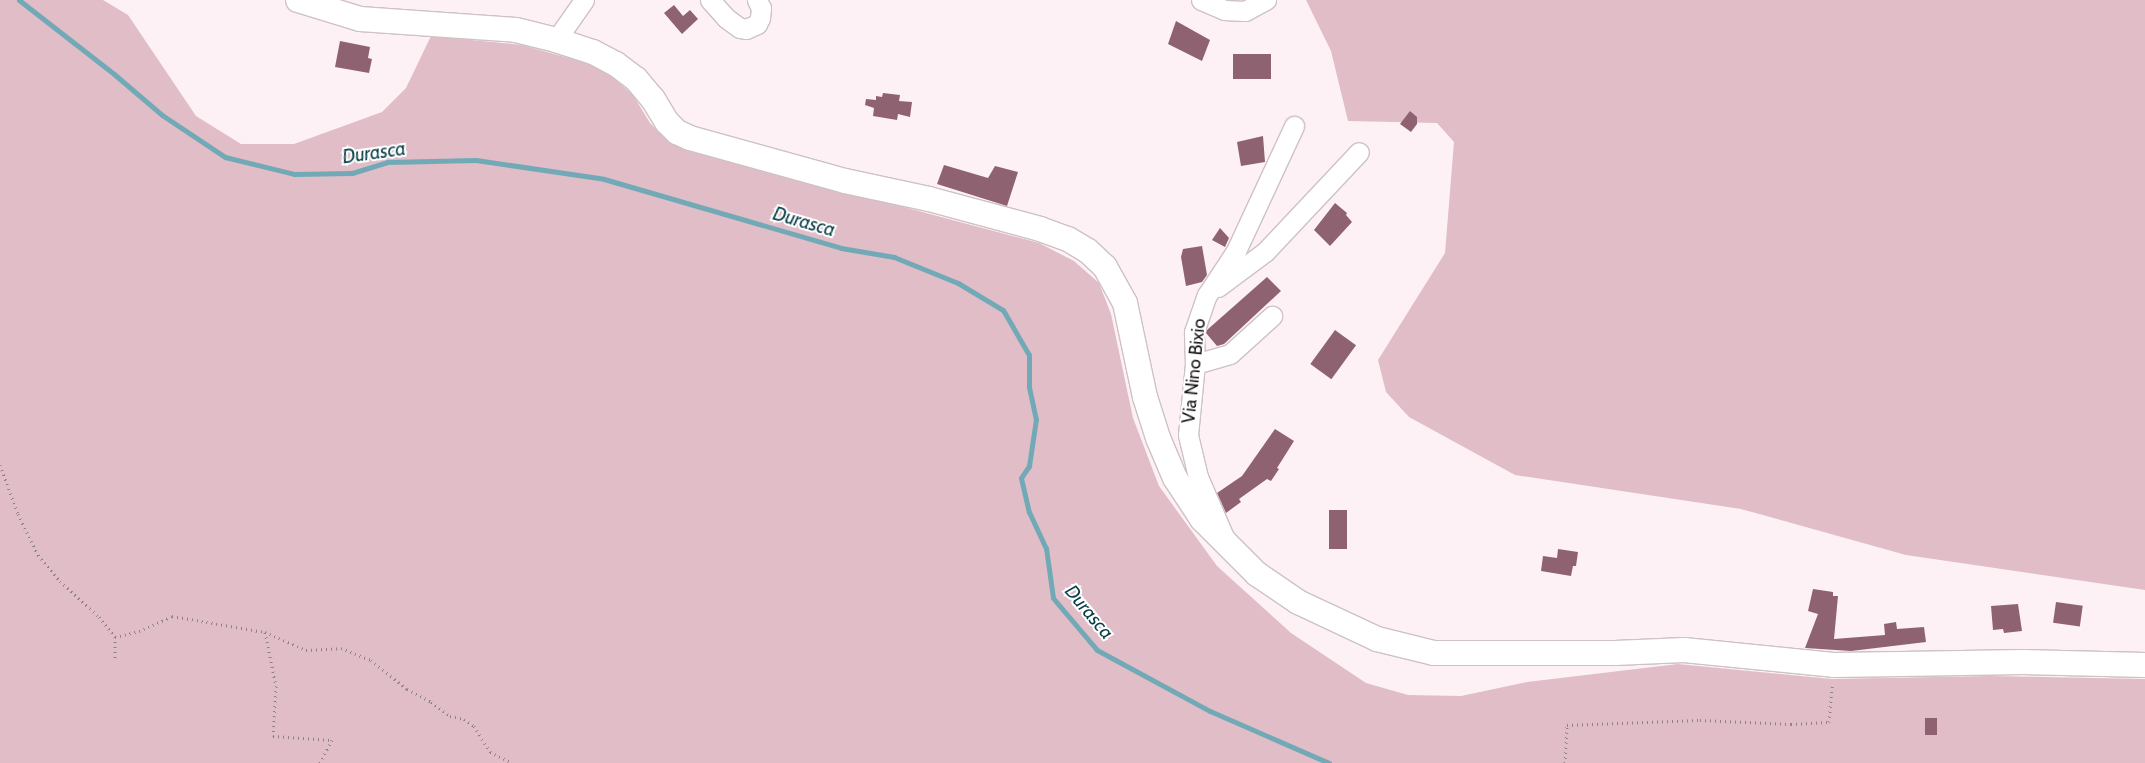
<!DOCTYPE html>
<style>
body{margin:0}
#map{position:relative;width:2145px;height:763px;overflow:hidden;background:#fdf1f5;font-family:Cabin,sans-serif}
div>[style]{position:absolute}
.green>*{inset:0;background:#e0bdc7}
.stream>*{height:5px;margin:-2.5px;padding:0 2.5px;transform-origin:2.5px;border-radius:2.5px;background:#71aab6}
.building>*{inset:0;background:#8f6271;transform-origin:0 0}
.path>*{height:3px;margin-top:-1.5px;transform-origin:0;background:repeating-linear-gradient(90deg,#8b8386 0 1px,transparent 0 5px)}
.roads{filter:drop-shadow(1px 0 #cdc2c6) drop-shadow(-1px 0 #cdc2c6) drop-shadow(0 1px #cdc2c6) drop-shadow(0 -1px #cdc2c6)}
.minor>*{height:19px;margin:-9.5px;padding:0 9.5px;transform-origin:9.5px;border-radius:9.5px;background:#fff}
.major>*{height:24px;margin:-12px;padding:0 12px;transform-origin:12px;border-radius:12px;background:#fff}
span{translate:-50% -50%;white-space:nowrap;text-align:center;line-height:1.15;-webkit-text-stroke:4px #fff;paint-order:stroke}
.street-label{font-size:18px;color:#181415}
.water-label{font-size:19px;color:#093f49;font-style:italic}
</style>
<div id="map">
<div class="green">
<div style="clip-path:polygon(0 0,103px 0,128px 15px,196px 116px,241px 144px,294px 144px,382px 112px,406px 88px,431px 36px,522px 45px,590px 64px,608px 73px,633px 95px,650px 123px,662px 135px,679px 147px,1039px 243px,1074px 261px,1099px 283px,1111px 314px,1133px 418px,1159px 486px,1217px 566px,1291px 633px,1366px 683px,1408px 695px,1461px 696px,1527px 682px,1678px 664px,1832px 679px,1990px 676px,2145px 679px,2145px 763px,0 763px)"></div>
<div style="clip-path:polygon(1306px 0,2145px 0,2145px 590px,1906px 555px,1741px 509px,1515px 475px,1409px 417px,1386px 392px,1378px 360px,1445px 253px,1454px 142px,1437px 123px,1348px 121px,1331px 51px)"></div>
</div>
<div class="stream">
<div style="left:19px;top:0;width:120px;rotate:37.9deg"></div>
<div style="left:114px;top:74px;width:63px;rotate:40.5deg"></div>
<div style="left:162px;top:115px;width:76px;rotate:33.7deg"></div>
<div style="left:225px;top:157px;width:71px;rotate:13.8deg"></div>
<div style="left:294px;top:174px;width:58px;rotate:-1deg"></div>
<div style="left:352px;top:173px;width:37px;rotate:-17deg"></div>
<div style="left:387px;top:162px;width:89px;rotate:-1.3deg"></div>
<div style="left:476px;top:160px;width:129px;rotate:8.4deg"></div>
<div style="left:604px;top:179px;width:247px;rotate:16.2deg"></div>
<div style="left:841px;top:248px;width:54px;rotate:9.6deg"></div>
<div style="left:894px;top:257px;width:69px;rotate:22.1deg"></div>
<div style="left:958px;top:283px;width:52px;rotate:31deg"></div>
<div style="left:1003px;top:310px;width:52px;rotate:60deg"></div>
<div style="left:1029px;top:355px;width:32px;rotate:90deg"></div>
<div style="left:1029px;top:387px;width:33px;rotate:78deg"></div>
<div style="left:1036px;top:419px;width:48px;rotate:98.5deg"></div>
<div style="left:1029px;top:466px;width:14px;rotate:124deg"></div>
<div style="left:1021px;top:478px;width:35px;rotate:77deg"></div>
<div style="left:1029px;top:512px;width:40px;rotate:65deg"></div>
<div style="left:1046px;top:548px;width:50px;rotate:82deg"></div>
<div style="left:1053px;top:598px;width:68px;rotate:49.8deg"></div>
<div style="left:1097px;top:650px;width:128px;rotate:28.4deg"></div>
<div style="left:1210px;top:711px;width:130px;rotate:23.6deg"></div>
</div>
<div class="building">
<div style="clip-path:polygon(674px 5px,683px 16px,690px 10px,698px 19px,682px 34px,664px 13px)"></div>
<div style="clip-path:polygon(1176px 21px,1210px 40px,1202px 61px,1168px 44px)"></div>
<div style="clip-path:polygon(340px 41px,370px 47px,368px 58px,372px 59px,369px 73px,335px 67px)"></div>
<div style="left:1271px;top:54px;width:25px;height:38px;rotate:90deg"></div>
<div style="clip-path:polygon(883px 93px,900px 95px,899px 101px,912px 102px,910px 117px,898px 114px,897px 120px,873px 116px,874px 108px,865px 105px,866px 99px,876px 100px,876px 96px,882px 97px)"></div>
<div style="clip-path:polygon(1410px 111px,1417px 117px,1417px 124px,1411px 132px,1400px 124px)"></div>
<div style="clip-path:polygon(1263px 136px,1265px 162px,1241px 166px,1237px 142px)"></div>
<div style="clip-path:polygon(944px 165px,988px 178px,995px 166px,1018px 172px,1007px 206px,937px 184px)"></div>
<div style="clip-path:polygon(1335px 203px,1347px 213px,1346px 215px,1352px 222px,1330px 246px,1314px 230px)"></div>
<div style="clip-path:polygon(1220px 228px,1229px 238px,1225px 247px,1212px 240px)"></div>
<div style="clip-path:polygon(1202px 246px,1207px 275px,1202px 282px,1186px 286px,1181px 257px,1183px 249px)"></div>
<div style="clip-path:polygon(1267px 277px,1281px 291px,1224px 344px,1217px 346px,1206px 333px,1207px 330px)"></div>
<div style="left:1335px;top:330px;width:26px;height:42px;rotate:36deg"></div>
<div style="clip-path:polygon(1275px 429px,1294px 441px,1277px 468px,1279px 469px,1271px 481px,1267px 479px,1239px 499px,1241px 502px,1226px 513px,1217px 493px,1242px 476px)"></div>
<div style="left:1329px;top:510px;width:18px;height:39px"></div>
<div style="clip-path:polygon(1558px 549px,1578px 552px,1576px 566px,1573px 566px,1571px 576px,1541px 571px,1543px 556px,1557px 558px)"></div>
<div style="clip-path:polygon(1813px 589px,1833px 592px,1833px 596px,1838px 596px,1834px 639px,1885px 635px,1884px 624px,1896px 622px,1897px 629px,1924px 627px,1926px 642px,1851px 651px,1805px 648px,1818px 614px,1808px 611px)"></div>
<div style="left:2056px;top:602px;width:27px;height:21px;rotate:8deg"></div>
<div style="clip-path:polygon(2018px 604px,2022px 631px,2004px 633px,2003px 629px,1993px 630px,1991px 606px)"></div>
<div style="left:1925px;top:718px;width:12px;height:17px"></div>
</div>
<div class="path">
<div style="left:0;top:465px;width:52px;rotate:69.8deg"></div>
<div style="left:18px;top:514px;width:46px;rotate:64deg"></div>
<div style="left:38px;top:555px;width:34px;rotate:50deg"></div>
<div style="left:60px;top:581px;width:53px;rotate:42.7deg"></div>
<div style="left:99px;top:617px;width:26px;rotate:51deg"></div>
<div style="left:115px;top:637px;width:22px;rotate:90deg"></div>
<div style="left:265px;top:632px;width:55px;rotate:78.5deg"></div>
<div style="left:276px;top:686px;width:50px;rotate:93.4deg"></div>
<div style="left:273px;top:736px;width:59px;rotate:3.9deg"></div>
<div style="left:332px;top:740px;width:26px;rotate:118deg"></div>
<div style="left:115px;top:637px;width:25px;rotate:-14deg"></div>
<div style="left:139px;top:631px;width:36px;rotate:-24deg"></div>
<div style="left:172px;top:616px;width:94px;rotate:9.8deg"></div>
<div style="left:265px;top:632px;width:45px;rotate:23.7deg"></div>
<div style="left:306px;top:650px;width:35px;rotate:-3deg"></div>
<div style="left:341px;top:648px;width:32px;rotate:22deg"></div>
<div style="left:371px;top:660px;width:46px;rotate:38.9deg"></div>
<div style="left:407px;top:689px;width:27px;rotate:28deg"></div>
<div style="left:431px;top:702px;width:24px;rotate:36deg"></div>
<div style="left:450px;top:716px;width:14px;rotate:12deg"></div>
<div style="left:464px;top:719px;width:12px;rotate:35deg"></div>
<div style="left:474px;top:726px;width:31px;rotate:58deg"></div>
<div style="left:490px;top:752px;width:25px;rotate:26deg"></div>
<div style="left:1565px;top:763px;width:38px;rotate:-87deg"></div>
<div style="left:1567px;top:725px;width:133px;rotate:-2.2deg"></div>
<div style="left:1700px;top:720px;width:91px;rotate:2.5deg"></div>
<div style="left:1791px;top:724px;width:38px;rotate:-3deg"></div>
<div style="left:1829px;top:722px;width:38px;rotate:-85deg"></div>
</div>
<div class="roads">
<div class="minor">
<div style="left:710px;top:0;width:24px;rotate:48deg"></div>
<div style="left:726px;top:18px;width:17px;rotate:36deg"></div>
<div style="left:740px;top:28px;width:6px;rotate:9deg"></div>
<div style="left:746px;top:29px;width:12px;rotate:-24deg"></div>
<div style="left:757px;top:24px;width:7px;rotate:-63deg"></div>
<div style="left:760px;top:18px;width:10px;rotate:-84deg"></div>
<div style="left:761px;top:8px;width:9px;rotate:-117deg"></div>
<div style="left:1201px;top:0;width:25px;rotate:23deg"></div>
<div style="left:1224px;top:10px;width:21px;rotate:3deg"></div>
<div style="left:1245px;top:11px;width:24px;rotate:-28deg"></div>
<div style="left:556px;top:40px;width:49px;rotate:-55deg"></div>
<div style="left:1218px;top:287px;width:59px;rotate:-36.7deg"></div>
<div style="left:1265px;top:252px;width:137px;rotate:-46.8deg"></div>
<div style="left:1195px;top:364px;width:36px;rotate:-16deg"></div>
<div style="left:1230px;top:354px;width:57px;rotate:-42.1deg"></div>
<div style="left:1224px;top:537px;width:65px;rotate:-113.4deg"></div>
<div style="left:1198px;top:477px;width:43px;rotate:-103.4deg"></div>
<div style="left:1188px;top:435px;width:71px;rotate:-84.4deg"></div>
<div style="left:1195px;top:364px;width:32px;rotate:-92deg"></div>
<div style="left:1194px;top:332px;width:39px;rotate:-71deg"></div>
<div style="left:1207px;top:295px;width:53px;rotate:-56.6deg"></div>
<div style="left:1236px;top:251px;width:138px;rotate:-65.1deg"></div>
</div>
<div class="major">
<div style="left:298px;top:0;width:65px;rotate:17deg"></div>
<div style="left:360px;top:19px;width:156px;rotate:4deg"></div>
<div style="left:516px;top:30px;width:41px;rotate:14deg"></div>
<div style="left:556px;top:40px;width:39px;rotate:18deg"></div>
<div style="left:593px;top:52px;width:26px;rotate:28deg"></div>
<div style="left:616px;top:64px;width:25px;rotate:37deg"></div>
<div style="left:636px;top:79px;width:26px;rotate:50deg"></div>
<div style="left:653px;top:99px;width:27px;rotate:59deg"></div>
<div style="left:667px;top:122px;width:14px;rotate:45deg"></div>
<div style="left:677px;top:132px;width:14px;rotate:25deg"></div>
<div style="left:690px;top:138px;width:161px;rotate:15.5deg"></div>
<div style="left:845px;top:181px;width:86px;rotate:12.1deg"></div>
<div style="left:929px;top:199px;width:115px;rotate:15.1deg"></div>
<div style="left:1040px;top:229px;width:30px;rotate:20deg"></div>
<div style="left:1068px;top:239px;width:23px;rotate:31deg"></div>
<div style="left:1088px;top:251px;width:23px;rotate:43deg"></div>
<div style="left:1105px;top:267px;width:41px;rotate:60.9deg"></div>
<div style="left:1125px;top:303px;width:96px;rotate:78deg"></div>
<div style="left:1145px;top:397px;width:43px;rotate:72.4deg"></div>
<div style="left:1158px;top:438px;width:43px;rotate:67deg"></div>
<div style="left:1175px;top:478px;width:49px;rotate:56.6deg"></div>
<div style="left:1202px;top:519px;width:78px;rotate:45deg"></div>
<div style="left:1257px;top:574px;width:50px;rotate:34.3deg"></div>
<div style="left:1298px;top:602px;width:87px;rotate:25.1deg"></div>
<div style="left:1377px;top:639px;width:59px;rotate:13.8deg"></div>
<div style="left:1434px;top:653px;width:181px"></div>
<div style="left:1615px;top:653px;width:69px;rotate:-2.5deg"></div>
<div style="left:1684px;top:650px;width:150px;rotate:5.7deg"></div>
<div style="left:1833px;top:665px;width:189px;rotate:-0.9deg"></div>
<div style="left:2022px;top:662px;width:123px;rotate:1.4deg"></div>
</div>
</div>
<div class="street-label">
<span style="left:1194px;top:371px;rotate:-84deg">Via Nino Bixio</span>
</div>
<div class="water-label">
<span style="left:374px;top:153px;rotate:-8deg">Durasca</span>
<span style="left:804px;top:222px;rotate:16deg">Durasca</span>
<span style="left:1089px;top:612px;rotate:50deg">Durasca</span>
</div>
</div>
